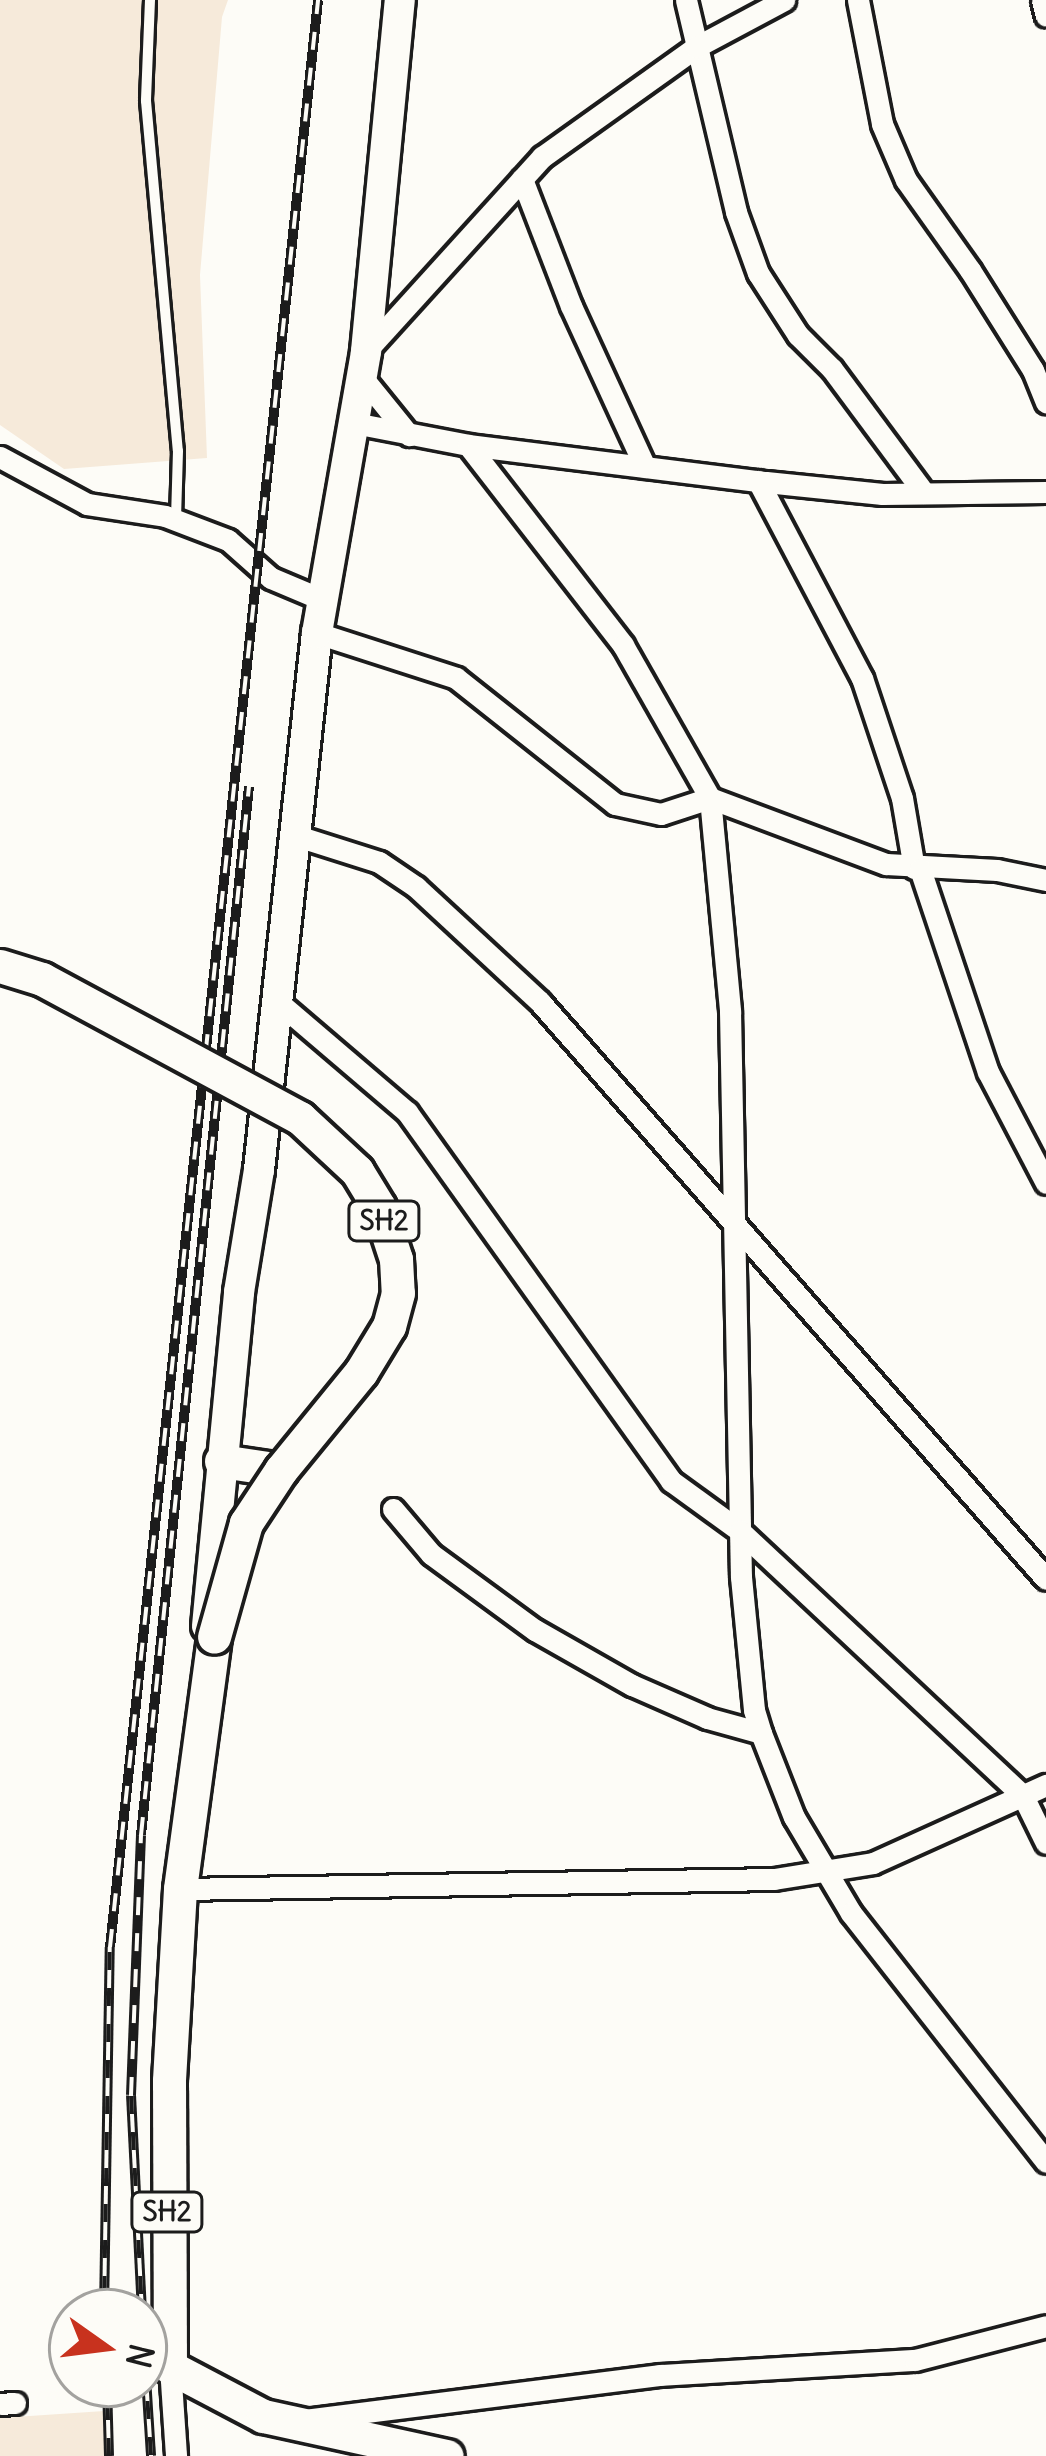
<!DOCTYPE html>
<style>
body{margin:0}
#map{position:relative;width:1046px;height:2456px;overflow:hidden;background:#fdfcf7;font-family:Delius,sans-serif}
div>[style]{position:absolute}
.built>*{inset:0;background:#f6eada}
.roads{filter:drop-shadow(3px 0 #1c1c1c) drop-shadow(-3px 0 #1c1c1c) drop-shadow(0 3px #1c1c1c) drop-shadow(0 -3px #1c1c1c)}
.lane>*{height:10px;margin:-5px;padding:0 5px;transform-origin:5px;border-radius:5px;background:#fdfcf7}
.street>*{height:21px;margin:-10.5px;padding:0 10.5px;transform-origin:10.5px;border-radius:10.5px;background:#fdfcf7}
.secondary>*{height:30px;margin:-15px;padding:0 15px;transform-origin:15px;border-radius:15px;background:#fdfcf7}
.primary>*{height:33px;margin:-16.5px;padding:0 16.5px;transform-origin:16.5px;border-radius:16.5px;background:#fdfcf7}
.rail>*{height:10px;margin-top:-5px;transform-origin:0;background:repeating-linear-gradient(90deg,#fdfcf7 0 18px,#1c1c1c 0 36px);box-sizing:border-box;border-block:3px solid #1c1c1c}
.bridges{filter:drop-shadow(3px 0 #1c1c1c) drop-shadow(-3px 0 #1c1c1c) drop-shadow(0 3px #1c1c1c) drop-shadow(0 -3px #1c1c1c)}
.primary-bridge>*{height:33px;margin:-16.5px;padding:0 16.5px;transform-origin:16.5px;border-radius:16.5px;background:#fdfcf7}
span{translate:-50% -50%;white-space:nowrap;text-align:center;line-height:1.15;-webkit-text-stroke:9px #fdfcf7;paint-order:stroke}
.shield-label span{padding:3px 9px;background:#fdfcf7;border:3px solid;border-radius:9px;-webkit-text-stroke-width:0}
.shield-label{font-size:27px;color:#1c1c1c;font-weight:700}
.north{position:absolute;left:48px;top:2288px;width:120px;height:120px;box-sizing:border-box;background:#fdfcf7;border:3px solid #a3a29f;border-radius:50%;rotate:104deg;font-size:33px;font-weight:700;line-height:48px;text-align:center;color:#1c1c1c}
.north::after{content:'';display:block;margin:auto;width:42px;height:54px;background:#c8321e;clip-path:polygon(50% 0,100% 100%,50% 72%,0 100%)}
</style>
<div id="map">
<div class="built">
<div style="clip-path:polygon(0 0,228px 0,222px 17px,200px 275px,207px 458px,64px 469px,0 425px)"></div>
<div style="clip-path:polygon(104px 2411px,110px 2456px,0 2456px,0 2418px)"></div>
</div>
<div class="roads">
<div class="lane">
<div style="left:150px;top:0;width:101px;rotate:92.3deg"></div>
<div style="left:146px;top:101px;width:351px;rotate:84.8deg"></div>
<div style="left:178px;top:451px;width:69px;rotate:91.7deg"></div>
</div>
<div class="street">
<div style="left:686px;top:0;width:218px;rotate:76.7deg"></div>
<div style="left:736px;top:212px;width:65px;rotate:70.2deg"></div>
<div style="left:758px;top:273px;width:74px;rotate:57.2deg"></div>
<div style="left:798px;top:335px;width:48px;rotate:45deg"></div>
<div style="left:832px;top:369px;width:154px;rotate:53.4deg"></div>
<div style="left:858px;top:0;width:126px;rotate:79deg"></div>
<div style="left:882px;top:124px;width:61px;rotate:66.8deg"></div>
<div style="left:906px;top:180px;width:110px;rotate:54.6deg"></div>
<div style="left:970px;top:270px;width:118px;rotate:57.8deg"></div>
<div style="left:1033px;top:370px;width:35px;rotate:68deg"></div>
<div style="left:1042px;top:0;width:16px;rotate:76deg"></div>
<div style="left:522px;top:179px;width:136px;rotate:68.9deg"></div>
<div style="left:571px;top:306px;width:177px;rotate:65.3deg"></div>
<div style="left:367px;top:350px;width:261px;rotate:-47.8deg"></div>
<div style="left:542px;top:157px;width:189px;rotate:-35.5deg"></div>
<div style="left:696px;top:47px;width:100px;rotate:-28.1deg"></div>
<div style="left:362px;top:377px;width:75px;rotate:51deg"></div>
<div style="left:354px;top:423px;width:116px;rotate:10.9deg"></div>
<div style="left:468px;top:445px;width:300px;rotate:7.1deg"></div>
<div style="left:766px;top:482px;width:117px;rotate:5.9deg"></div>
<div style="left:882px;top:494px;width:164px;rotate:-0.7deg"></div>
<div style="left:468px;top:445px;width:253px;rotate:52.2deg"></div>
<div style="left:623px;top:645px;width:176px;rotate:60.4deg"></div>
<div style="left:710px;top:798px;width:214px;rotate:84.6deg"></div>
<div style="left:730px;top:1011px;width:566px;rotate:88.89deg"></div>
<div style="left:741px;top:1577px;width:134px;rotate:84.4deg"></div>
<div style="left:754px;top:1710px;width:24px;rotate:73deg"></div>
<div style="left:761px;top:1733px;width:90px;rotate:68.6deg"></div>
<div style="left:794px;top:1817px;width:112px;rotate:59.3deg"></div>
<div style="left:851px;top:1913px;width:316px;rotate:51.9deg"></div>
<div style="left:0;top:457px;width:99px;rotate:28.4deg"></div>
<div style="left:87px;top:504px;width:79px;rotate:8.7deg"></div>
<div style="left:165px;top:516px;width:67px;rotate:20.9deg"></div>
<div style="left:228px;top:540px;width:57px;rotate:41.5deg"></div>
<div style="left:271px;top:578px;width:56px;rotate:22.9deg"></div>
<div style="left:758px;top:481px;width:223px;rotate:62.2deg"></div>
<div style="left:862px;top:678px;width:126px;rotate:71.6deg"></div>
<div style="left:902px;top:798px;width:71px;rotate:80.3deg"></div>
<div style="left:317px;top:633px;width:146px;rotate:17.9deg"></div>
<div style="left:456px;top:678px;width:203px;rotate:38.4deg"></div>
<div style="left:615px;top:804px;width:47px;rotate:12.3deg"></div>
<div style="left:661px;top:814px;width:52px;rotate:-18.1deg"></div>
<div style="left:710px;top:798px;width:188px;rotate:20.6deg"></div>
<div style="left:886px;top:864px;width:111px;rotate:3.1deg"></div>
<div style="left:997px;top:870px;width:50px;rotate:11.5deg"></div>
<div style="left:297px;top:836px;width:86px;rotate:17.6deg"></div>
<div style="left:379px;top:862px;width:45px;rotate:34deg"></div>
<div style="left:416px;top:887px;width:169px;rotate:42.8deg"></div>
<div style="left:540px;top:1002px;width:767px;rotate:48.75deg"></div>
<div style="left:920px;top:869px;width:214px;rotate:71.5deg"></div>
<div style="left:988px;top:1072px;width:125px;rotate:62.4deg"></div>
<div style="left:277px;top:1001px;width:171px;rotate:40.5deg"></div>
<div style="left:407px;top:1112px;width:454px;rotate:54.4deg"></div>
<div style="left:671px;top:1481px;width:85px;rotate:35.9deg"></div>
<div style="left:740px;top:1531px;width:388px;rotate:43.1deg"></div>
<div style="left:1023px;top:1796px;width:52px;rotate:63.9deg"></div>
<div style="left:393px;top:1509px;width:59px;rotate:49.8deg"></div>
<div style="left:431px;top:1554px;width:129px;rotate:36.2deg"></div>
<div style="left:535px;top:1630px;width:112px;rotate:29.6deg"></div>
<div style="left:632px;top:1685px;width:82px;rotate:23.7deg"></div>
<div style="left:707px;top:1718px;width:56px;rotate:15.5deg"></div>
<div style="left:180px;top:1889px;width:594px;rotate:-0.96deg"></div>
<div style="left:774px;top:1879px;width:100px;rotate:-9.2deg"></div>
<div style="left:873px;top:1863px;width:190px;rotate:-24.3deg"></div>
<div style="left:170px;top:2367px;width:89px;rotate:86.1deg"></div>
<div style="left:0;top:2404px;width:15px;rotate:-4deg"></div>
<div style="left:311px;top:2419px;width:352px;rotate:-7.2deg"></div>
<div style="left:660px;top:2375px;width:255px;rotate:-3.4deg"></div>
<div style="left:915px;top:2360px;width:135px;rotate:-14.5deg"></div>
</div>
<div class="secondary">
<div style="left:207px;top:1626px;width:336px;rotate:-84.5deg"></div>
<div style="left:239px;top:1292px;width:124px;rotate:-80.7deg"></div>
<div style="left:259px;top:1170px;width:540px;rotate:-83.84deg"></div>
<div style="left:317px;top:633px;width:286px;rotate:-80.1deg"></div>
<div style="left:366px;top:351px;width:353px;rotate:-84.5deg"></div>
</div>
<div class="primary">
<div style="left:221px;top:1461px;width:61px;rotate:8.5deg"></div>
<div style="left:214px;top:1637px;width:254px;rotate:97.7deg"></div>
<div style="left:180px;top:1889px;width:192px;rotate:93.3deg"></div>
<div style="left:169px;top:2081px;width:286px;rotate:89.8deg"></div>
<div style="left:170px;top:2367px;width:105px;rotate:27.8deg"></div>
<div style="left:263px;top:2416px;width:188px;rotate:12.3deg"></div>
</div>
</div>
<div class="rail">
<div style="left:104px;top:2312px;width:365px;rotate:-89.1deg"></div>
<div style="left:110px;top:1947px;width:1958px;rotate:-83.9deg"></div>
<div style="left:142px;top:2312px;width:217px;rotate:-92.9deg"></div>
<div style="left:131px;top:2095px;width:260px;rotate:-87.8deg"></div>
<div style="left:141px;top:1835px;width:1054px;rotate:-84.12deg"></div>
<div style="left:144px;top:2347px;width:109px;rotate:86.3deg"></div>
<div style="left:107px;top:2384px;width:72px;rotate:88.4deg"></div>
</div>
<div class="bridges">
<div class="primary-bridge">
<div style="left:0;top:966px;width:44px;rotate:17.2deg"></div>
<div style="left:42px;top:979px;width:293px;rotate:28.3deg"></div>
<div style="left:300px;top:1118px;width:78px;rotate:42.9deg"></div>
<div style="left:357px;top:1171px;width:42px;rotate:58.6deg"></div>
<div style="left:379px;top:1207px;width:55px;rotate:71.9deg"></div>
<div style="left:396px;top:1259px;width:34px;rotate:87deg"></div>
<div style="left:398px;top:1293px;width:34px;rotate:105deg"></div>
<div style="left:389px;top:1326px;width:54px;rotate:121.3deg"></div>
<div style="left:361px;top:1372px;width:127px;rotate:129.2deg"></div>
<div style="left:281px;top:1470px;width:64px;rotate:123.4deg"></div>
<div style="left:246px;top:1523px;width:118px;rotate:105.7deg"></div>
</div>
</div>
<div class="shield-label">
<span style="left:384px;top:1221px">SH2</span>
<span style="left:167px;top:2212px">SH2</span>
</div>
<div class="north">N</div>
</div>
